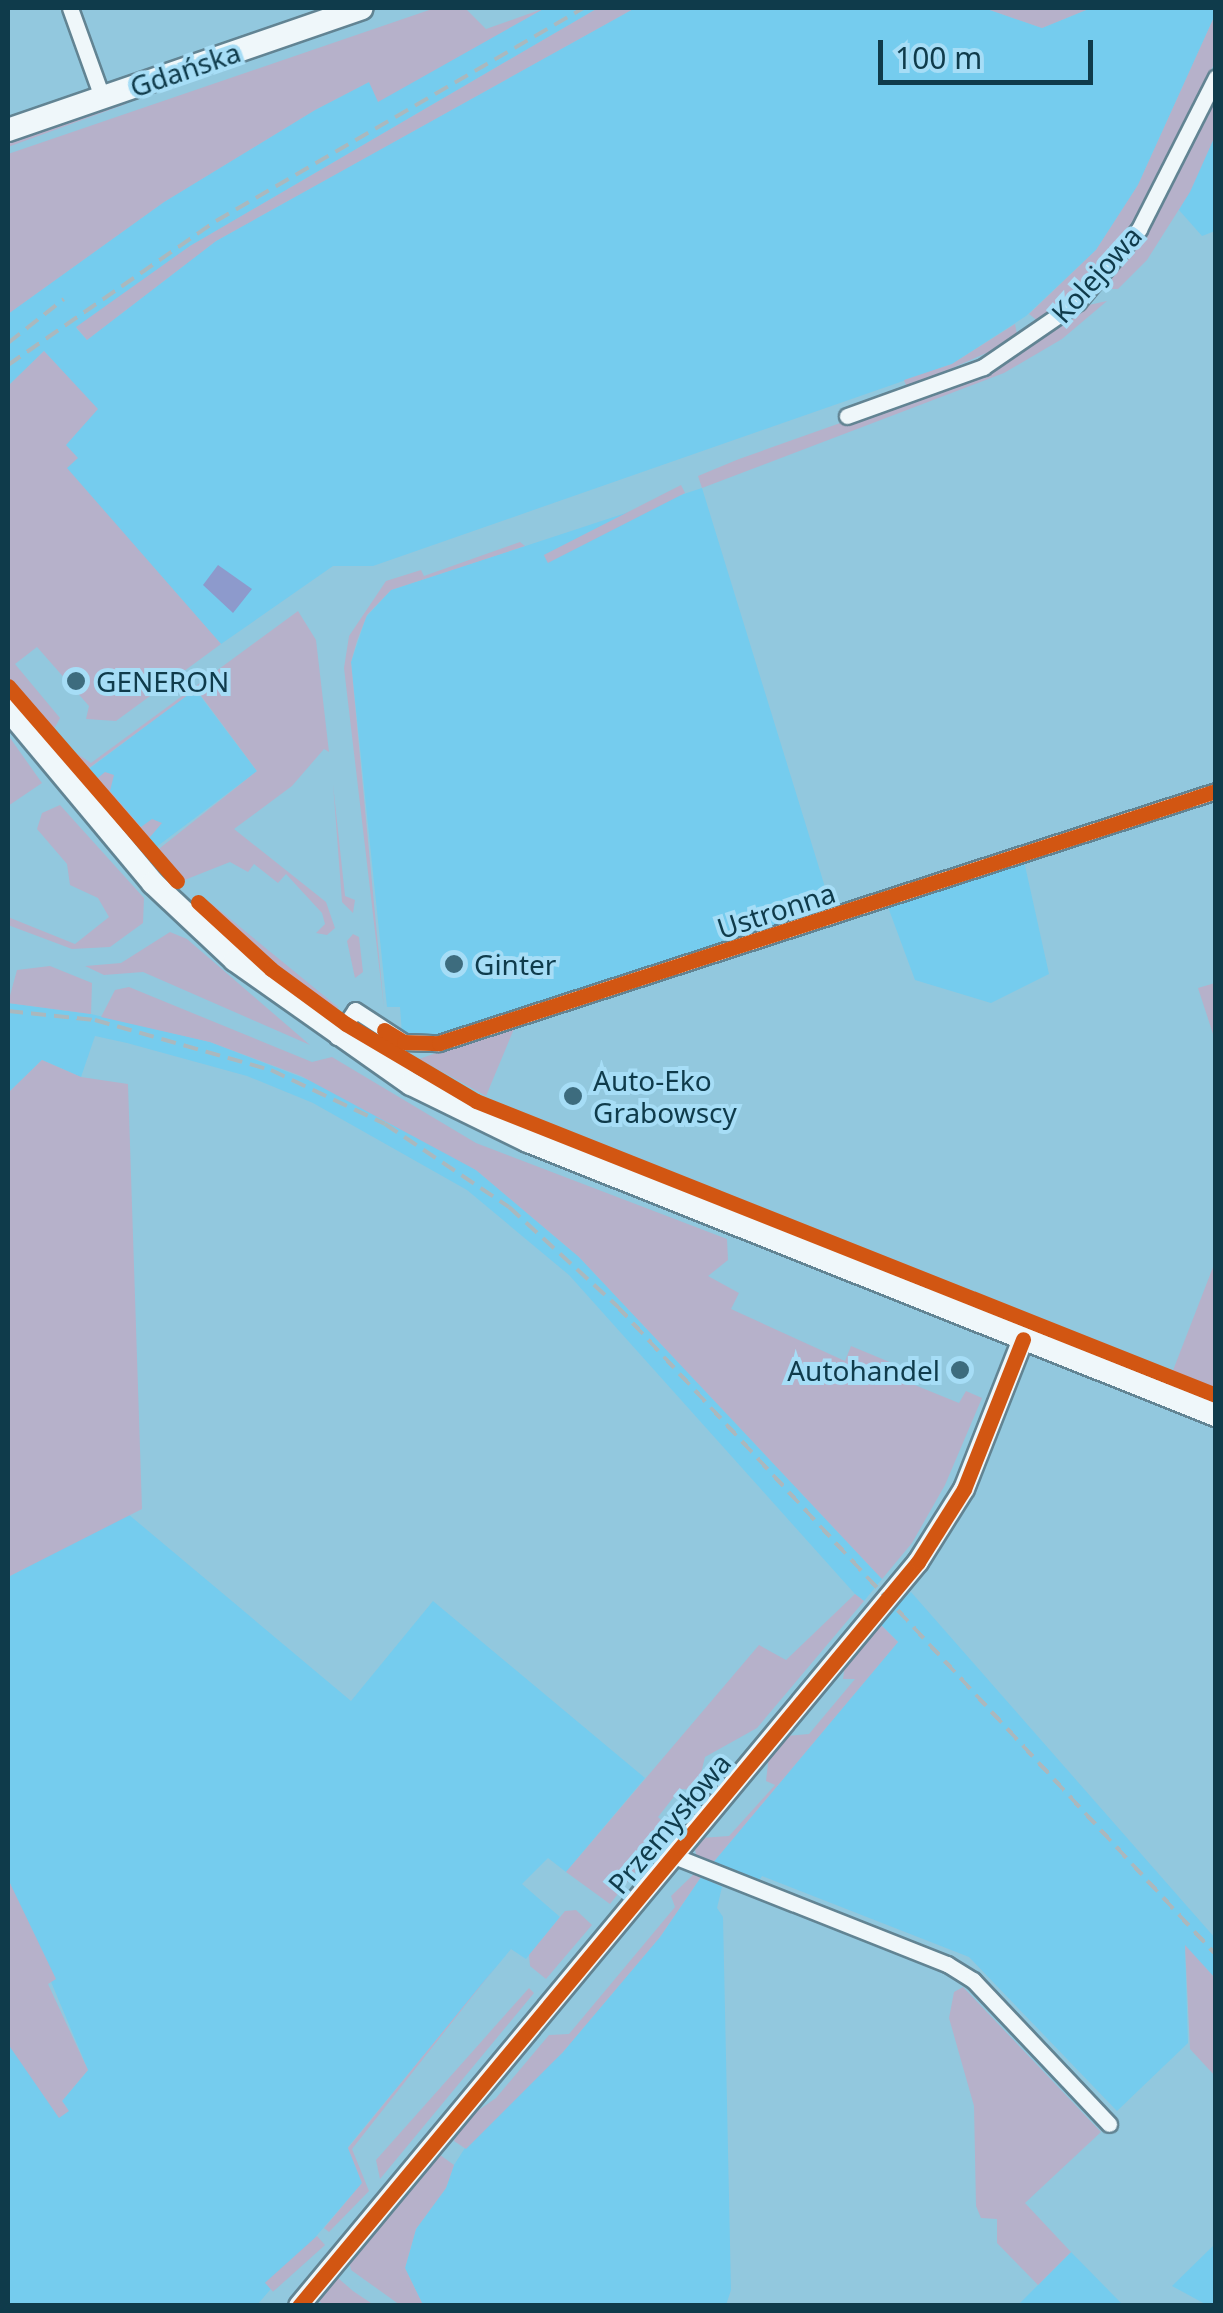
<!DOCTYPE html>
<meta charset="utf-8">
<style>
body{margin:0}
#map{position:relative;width:1223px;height:2313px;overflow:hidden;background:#92c8de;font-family:"Noto Sans",sans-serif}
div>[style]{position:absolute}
.built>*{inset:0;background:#75ccee;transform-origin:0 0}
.green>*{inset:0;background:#b6b1ca;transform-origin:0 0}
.water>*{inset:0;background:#8d9acc}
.roads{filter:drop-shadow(2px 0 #628493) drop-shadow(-2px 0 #628493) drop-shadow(0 2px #628493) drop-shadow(0 -2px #628493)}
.minor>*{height:15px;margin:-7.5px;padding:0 7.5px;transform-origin:7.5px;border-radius:7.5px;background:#eff7fa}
.tertiary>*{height:20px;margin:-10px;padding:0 10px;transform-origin:10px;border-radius:10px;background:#eff7fa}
.secondary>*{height:22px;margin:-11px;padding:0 11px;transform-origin:11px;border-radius:11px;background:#eff7fa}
.rail>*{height:4px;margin-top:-2px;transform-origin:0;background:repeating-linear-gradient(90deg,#aab8be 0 15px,transparent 0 23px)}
.cycleway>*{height:15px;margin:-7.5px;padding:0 7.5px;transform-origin:7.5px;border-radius:7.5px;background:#d25612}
.dots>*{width:28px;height:28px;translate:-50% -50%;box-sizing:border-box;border:5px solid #a6ddf6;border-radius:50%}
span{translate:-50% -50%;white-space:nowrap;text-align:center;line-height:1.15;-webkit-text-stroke:8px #a6ddf6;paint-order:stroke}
.street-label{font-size:28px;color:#0f3b4b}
.poi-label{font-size:28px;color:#0f3b4b}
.left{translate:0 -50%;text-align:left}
.right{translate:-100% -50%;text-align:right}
.frame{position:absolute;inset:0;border:10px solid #0f3b4b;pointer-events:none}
.scale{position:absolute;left:878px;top:40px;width:215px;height:45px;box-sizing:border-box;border:5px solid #0f3b4b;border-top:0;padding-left:12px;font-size:30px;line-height:35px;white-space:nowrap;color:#0f3b4b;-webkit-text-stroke:8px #a6ddf6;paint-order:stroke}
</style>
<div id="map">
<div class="built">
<div style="clip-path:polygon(545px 8px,598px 8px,190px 246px,76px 328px,87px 340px,216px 241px,635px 8px,984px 8px,1042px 28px,1091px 8px,1215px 8px,1215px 15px,1138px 185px,1096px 250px,1026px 316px,952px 364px,373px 566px,333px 566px,221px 644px,66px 468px,65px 446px,97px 409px,44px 351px,8px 386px,8px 314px,164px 202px,315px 110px,369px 82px,379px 101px)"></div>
<div style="clip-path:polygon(1215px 136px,1215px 231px,1202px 236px,1179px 210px)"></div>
<div style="clip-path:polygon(702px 488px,833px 913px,439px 1037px,402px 1034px,400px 1007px,387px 1007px,351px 662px,366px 617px,391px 590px)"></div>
<div style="left:195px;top:689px;width:103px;height:136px;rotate:53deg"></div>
<div style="clip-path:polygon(1024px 861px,1049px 974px,991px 1003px,915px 980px,888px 907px)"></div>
<div style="clip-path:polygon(8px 1003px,91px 1014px,210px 1042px,327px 1087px,476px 1170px,579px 1257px,882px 1579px,864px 1601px,855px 1594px,569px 1275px,467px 1190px,313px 1103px,247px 1076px,127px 1043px,95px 1036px,81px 1077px,42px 1060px,8px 1093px)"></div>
<div style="clip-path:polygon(128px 1514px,351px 1701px,433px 1601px,645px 1778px,566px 1872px,548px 1858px,522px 1884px,560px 1917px,526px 1959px,511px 1949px,348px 2147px,362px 2183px,257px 2305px,8px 2305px,8px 2044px,69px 2110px,62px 2101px,88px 2070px,8px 1879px,8px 1577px)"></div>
<div style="clip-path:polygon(911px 1592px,1215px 1938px,1215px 1978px,1185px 1946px,1188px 2043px,1117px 2111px,969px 1957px,762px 1876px,758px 1882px,711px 1865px,898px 1642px,879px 1623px)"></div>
<div style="clip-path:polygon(701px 1877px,722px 1887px,717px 1908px,723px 1917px,731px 2290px,726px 2305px,423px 2305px,405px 2268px,416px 2229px,446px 2188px,454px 2165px,474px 2134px,563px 2052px,660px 1937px)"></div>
<div style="clip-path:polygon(1215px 2244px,1215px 2305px,1207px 2305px,1172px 2286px)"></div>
<div style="clip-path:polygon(1071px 2252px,1123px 2305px,1017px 2306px)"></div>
</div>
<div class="green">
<div style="clip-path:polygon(435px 8px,465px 8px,486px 29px,545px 8px,378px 102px,369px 82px,315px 110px,164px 202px,8px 314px,8px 154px)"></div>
<div style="clip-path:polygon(598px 8px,635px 8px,216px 241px,87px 340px,76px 327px,190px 246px)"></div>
<div style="clip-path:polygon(984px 8px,1091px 8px,1042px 28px)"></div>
<div style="clip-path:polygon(1215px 15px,1215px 62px,1143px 209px,1089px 281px,1039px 322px,1029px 314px,1096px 250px,1138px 185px)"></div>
<div style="clip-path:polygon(1215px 92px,1215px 136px,1190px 192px,1147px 260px,1118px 289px,1104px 289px,1149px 223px)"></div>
<div style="clip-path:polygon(127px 100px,126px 104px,8px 147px,8px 140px)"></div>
<div style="clip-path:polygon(1107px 301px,1062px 339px,1004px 373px,702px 488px,698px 476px,739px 459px,1004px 365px,1084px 306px)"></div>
<div style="clip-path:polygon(1015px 324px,1018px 339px,907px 388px,904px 380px,952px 364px)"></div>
<div style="clip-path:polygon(44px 351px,98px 409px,66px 445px,78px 458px,67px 468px,221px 644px,116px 721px,86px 719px,89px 706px,37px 647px,15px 664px,60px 718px,53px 731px,8px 677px,8px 386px)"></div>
<div style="left:681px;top:485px;width:9px;height:154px;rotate:63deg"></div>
<div style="clip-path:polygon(520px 542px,525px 546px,391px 590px,367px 615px,357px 641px,351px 662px,384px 1008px,344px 668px,349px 636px,386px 581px,421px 570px,424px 576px)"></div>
<div style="clip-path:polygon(298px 611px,316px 640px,329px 752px,324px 749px,292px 786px,234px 829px,326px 902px,335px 928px,327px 935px,316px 933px,325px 924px,322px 913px,286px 874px,278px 883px,254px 864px,248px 872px,230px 862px,182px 881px,155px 852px,257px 771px,196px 689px,85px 771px,64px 745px,91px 763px)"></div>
<div style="clip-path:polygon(8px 735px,42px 783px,8px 806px)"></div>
<div style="clip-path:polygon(105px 772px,114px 775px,110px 791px,141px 827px,152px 819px,162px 823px,145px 843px,94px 781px)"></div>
<div style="clip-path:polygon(333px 784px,345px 896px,355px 900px,353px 913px,342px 902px)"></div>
<div style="clip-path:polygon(60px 805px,144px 898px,143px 923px,110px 947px,72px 949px,8px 925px,8px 917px,75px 944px,109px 917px,98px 898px,70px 885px,67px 864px,37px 829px,42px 813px)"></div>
<div style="clip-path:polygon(202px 901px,212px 904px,339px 1008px,329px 1008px,281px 971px)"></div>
<div style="clip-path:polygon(170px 932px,187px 939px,310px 1045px,143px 972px,104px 975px,85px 966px,121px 963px)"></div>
<div style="clip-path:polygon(353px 934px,359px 937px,363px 972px,355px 978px,347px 941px)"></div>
<div style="clip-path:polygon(50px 966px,92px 983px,91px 1014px,8px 1003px,17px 970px)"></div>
<div style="clip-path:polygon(1215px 983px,1216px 983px,1215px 1040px,1198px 988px)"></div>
<div style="clip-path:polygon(129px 987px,312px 1062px,332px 1057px,476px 1143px,727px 1239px,728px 1260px,708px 1276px,739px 1293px,731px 1309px,845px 1361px,851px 1346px,904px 1368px,900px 1379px,959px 1403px,966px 1391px,982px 1398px,945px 1485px,912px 1543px,882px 1579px,579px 1257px,476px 1170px,301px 1076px,210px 1042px,101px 1017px,115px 990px)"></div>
<div style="clip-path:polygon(516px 1024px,486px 1096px,419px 1059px,468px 1042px)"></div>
<div style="clip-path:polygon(42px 1060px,81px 1077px,128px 1084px,142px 1509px,8px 1577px,8px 1093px)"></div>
<div style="clip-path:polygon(1215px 1262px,1216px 1388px,1215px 1388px,1172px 1373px)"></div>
<div style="clip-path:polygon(855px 1594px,864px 1601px,757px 1728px,705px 1757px,697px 1790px,680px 1789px,658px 1817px,662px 1821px,636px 1871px,610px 1904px,566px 1872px,759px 1645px,786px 1660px)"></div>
<div style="clip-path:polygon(879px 1623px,898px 1642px,711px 1865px,697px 1859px,694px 1845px,701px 1838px,729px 1836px,775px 1785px,766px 1781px,769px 1755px,786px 1736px,809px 1734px,855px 1679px,843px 1679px,845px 1664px)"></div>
<div style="clip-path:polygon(694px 1874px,701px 1877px,660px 1937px,563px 2052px,466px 2149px,454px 2141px,463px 2121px,496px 2098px,549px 2035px,569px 2034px,675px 1907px,671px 1896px)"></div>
<div style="clip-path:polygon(8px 1879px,56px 1979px,48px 1984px,88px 2070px,62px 2101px,69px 2111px,59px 2118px,8px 2044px)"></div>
<div style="clip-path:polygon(576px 1910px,592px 1925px,546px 1979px,530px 1966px,529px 1955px,565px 1911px)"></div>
<div style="clip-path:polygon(1185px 1945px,1215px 1978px,1215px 2076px,1190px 2049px)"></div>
<div style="clip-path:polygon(498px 1964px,352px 2149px,369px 2191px,329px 2232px,324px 2228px,362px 2183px,348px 2148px)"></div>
<div style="clip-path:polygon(963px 1987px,1101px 2132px,1025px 2203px,1071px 2252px,1038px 2285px,997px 2243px,997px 2219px,981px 2218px,976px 2206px,974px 2106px,949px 2018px,954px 1992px)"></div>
<div style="clip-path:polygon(529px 1988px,534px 1993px,380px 2179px,376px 2160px)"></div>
<div style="clip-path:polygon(507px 2037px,391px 2181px,387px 2181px)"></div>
<div style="clip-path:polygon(436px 2152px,454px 2165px,446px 2188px,416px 2229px,405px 2268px,423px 2305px,400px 2305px,351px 2270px,349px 2261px)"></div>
<div style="left:317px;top:2236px;width:12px;height:70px;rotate:48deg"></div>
<div style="clip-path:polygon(338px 2278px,353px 2291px,374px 2305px,324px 2305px,316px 2299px)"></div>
</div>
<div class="water">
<div style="clip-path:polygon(218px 565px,252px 589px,233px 613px,203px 585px)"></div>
</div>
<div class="roads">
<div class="minor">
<div style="left:70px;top:8px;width:95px;rotate:70.2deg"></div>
<div style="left:847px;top:416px;width:145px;rotate:-19.8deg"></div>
<div style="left:983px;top:367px;width:115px;rotate:-34.4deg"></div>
<div style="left:1078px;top:302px;width:95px;rotate:-50.1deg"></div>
<div style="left:1139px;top:229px;width:170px;rotate:-63.1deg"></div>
<div style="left:337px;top:1037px;width:32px;rotate:-56deg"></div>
<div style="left:355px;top:1010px;width:59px;rotate:33.1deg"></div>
<div style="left:404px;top:1042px;width:35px;rotate:2deg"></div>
<div style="left:439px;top:1043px;width:817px;rotate:-17.97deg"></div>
<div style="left:674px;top:1856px;width:294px;rotate:21.6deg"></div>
<div style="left:947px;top:1964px;width:31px;rotate:32deg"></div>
<div style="left:973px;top:1980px;width:198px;rotate:46.6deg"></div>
</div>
<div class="tertiary">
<div style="left:299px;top:2306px;width:968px;rotate:-50.24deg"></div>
<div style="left:918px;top:1562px;width:86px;rotate:-57.8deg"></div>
<div style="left:964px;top:1489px;width:161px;rotate:-68.5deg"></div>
</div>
<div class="secondary">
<div style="left:8px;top:130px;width:374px;rotate:-19deg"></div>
<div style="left:8px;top:709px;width:226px;rotate:50.2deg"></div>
<div style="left:153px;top:883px;width:112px;rotate:43.2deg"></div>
<div style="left:235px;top:960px;width:215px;rotate:35.2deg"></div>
<div style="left:411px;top:1084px;width:130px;rotate:26deg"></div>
<div style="left:528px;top:1141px;width:741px;rotate:21.72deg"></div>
</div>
</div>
<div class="rail">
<div style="left:8px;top:343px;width:71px;rotate:-38.2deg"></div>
<div style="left:8px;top:365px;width:253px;rotate:-34.7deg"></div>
<div style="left:216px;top:221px;width:424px;rotate:-30.1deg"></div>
<div style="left:8px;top:1011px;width:87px;rotate:5.9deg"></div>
<div style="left:95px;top:1020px;width:183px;rotate:15.9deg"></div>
<div style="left:271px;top:1070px;width:126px;rotate:25.3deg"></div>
<div style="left:385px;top:1124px;width:149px;rotate:33.8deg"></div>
<div style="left:509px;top:1207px;width:147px;rotate:42.5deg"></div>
<div style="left:617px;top:1306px;width:883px;rotate:47.29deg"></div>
</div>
<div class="cycleway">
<div style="left:8px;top:686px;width:258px;rotate:49.1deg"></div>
<div style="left:198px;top:902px;width:99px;rotate:42.5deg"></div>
<div style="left:271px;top:969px;width:93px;rotate:36.3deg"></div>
<div style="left:346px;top:1024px;width:151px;rotate:30.6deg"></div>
<div style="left:476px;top:1101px;width:796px;rotate:21.67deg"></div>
<div style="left:384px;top:1030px;width:23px;rotate:31deg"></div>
<div style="left:404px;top:1042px;width:35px;rotate:2deg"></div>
<div style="left:439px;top:1043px;width:817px;rotate:-17.97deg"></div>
<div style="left:299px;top:2306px;width:968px;rotate:-50.24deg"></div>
<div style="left:918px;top:1562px;width:86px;rotate:-57.8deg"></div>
<div style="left:964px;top:1489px;width:161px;rotate:-68.5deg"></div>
</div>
<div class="dots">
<div style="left:76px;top:681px;background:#3d6c7e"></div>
<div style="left:454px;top:964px;background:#3d6c7e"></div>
<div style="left:573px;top:1096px;background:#3d6c7e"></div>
<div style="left:960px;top:1370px;background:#3d6c7e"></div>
</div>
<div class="street-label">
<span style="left:185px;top:69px;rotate:-19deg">Gdańska</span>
<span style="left:1096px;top:274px;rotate:-48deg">Kolejowa</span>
<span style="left:776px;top:910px;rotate:-18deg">Ustronna</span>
<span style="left:669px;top:1823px;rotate:-50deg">Przemysłowa</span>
</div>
<div class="poi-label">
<span class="left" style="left:96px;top:681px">GENERON</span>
<span class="left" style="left:474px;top:964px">Ginter</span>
<span class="left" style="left:593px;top:1096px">Auto-Eko<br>Grabowscy</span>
<span class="right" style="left:940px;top:1370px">Autohandel</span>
</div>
<div class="frame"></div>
<div class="scale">100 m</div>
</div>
